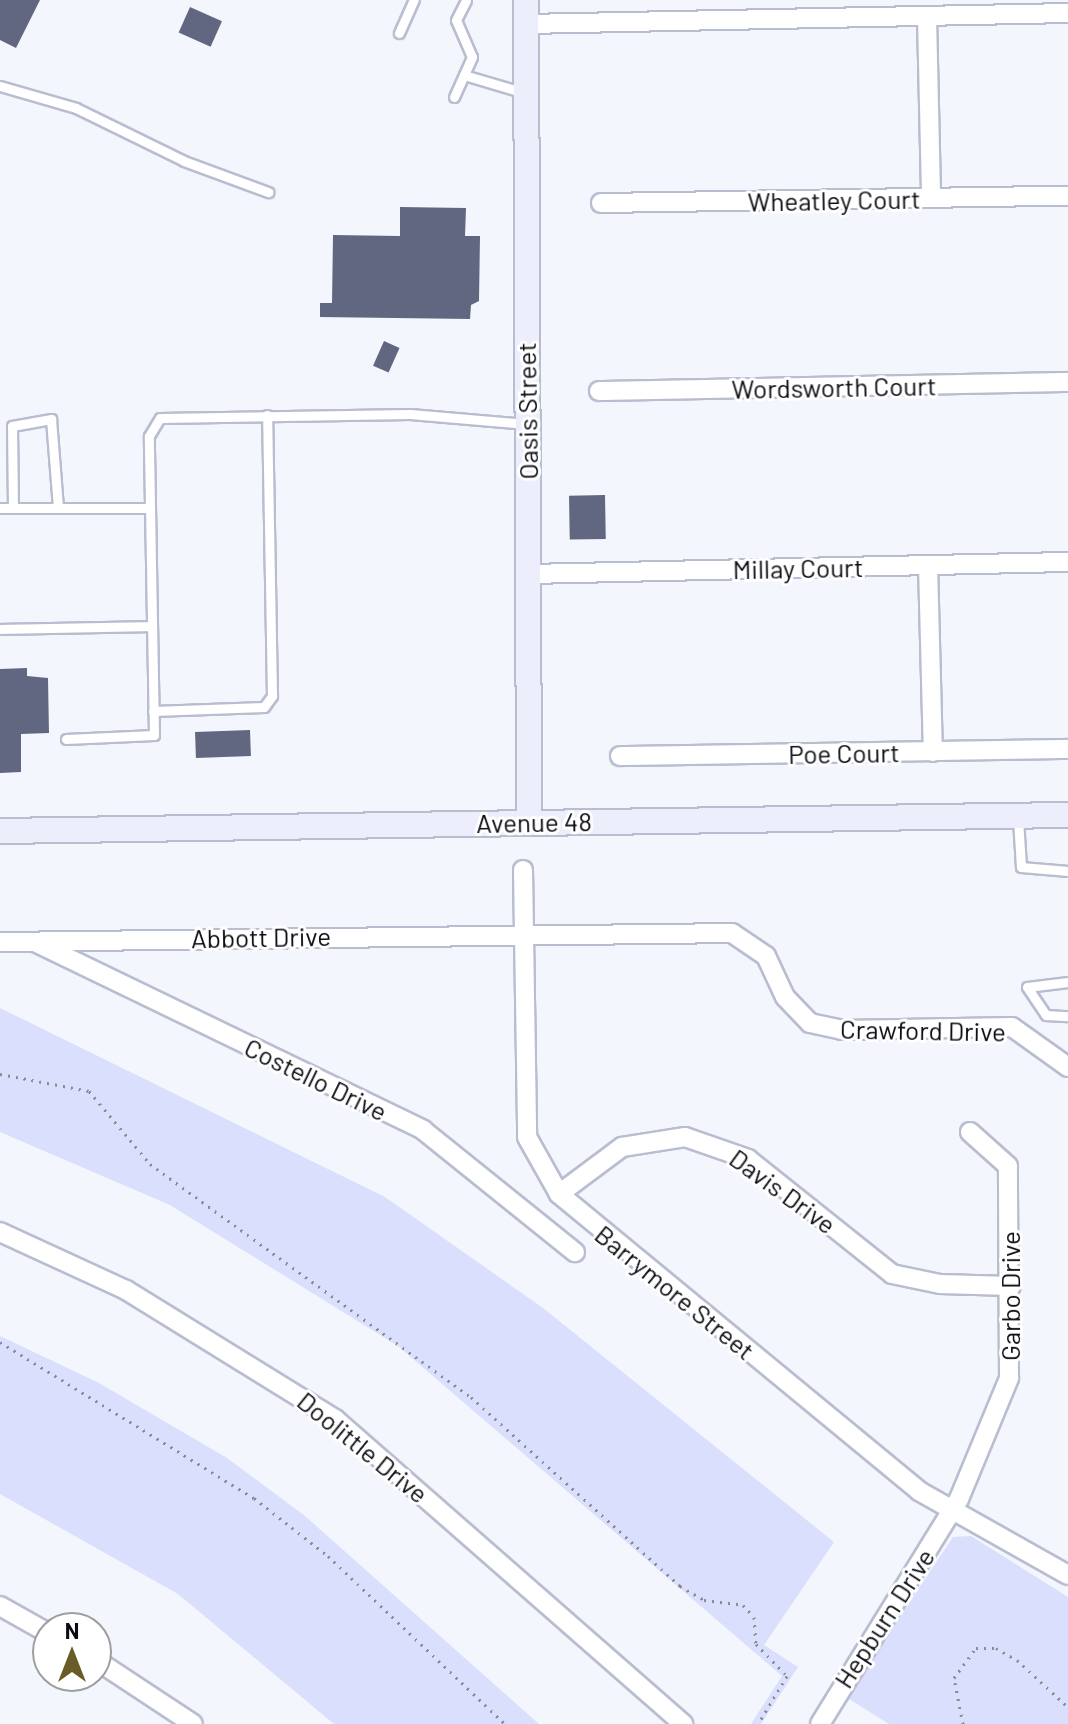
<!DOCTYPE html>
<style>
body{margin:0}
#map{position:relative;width:1068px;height:1724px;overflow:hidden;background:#f4f6fd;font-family:Barlow,sans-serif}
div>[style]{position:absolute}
.green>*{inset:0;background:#d9dffc}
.building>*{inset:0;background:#616780;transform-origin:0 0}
.path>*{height:3px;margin-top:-1.5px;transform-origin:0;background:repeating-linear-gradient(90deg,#8a8c92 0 2px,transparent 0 8px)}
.roads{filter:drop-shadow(2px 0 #b9bdd0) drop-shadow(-2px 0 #b9bdd0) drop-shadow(0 2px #b9bdd0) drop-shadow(0 -2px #b9bdd0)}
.lane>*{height:9px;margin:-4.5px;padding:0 4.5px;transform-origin:4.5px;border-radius:4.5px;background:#fff}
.street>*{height:18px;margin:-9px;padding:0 9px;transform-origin:9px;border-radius:9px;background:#fff}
.secondary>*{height:24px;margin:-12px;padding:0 12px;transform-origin:12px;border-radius:12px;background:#eceefb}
span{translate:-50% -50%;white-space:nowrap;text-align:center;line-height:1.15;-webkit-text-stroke:6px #fff;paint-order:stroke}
.street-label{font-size:26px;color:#0b0c12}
.north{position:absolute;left:32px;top:1612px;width:80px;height:80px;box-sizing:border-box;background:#fff;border:2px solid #9d9ea0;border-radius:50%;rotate:0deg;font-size:22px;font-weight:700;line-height:32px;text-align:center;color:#0b0c12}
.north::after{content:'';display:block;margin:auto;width:28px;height:36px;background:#695c29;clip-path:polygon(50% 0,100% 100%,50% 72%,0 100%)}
</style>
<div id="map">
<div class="green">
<div style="clip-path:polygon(0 1008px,385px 1197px,543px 1308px,834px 1542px,764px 1645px,798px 1667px,761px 1724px,751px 1724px,782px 1676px,398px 1346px,170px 1205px,0 1132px)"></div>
<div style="clip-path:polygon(0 1336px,99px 1383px,227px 1458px,305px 1516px,539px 1724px,334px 1724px,178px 1594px,0 1494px)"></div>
<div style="clip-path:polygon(971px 1536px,1068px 1597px,1068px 1724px,889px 1724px,846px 1697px,953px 1537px)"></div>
</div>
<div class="building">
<div style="clip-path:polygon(0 0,40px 0,16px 48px,0 40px)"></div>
<div style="left:190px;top:7px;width:35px;height:28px;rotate:24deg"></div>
<div style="clip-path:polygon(400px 207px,466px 208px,465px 236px,480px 236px,479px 301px,471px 305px,470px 319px,320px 317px,320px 303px,332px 303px,333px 235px,400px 236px)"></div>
<div style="left:384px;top:341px;width:17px;height:27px;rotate:24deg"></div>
<div style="left:605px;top:495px;width:44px;height:36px;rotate:89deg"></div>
<div style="clip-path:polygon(27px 668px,27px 676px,48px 678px,49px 733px,21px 734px,21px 772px,0 773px,0 669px)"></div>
<div style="left:250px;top:730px;width:26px;height:55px;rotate:88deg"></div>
</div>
<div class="path">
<div style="left:0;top:1074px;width:91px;rotate:10.8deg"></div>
<div style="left:89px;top:1091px;width:95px;rotate:50.1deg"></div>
<div style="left:150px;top:1164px;width:397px;rotate:36deg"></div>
<div style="left:471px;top:1397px;width:282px;rotate:42.1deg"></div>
<div style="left:680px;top:1586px;width:28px;rotate:30deg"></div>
<div style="left:704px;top:1600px;width:39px;rotate:7deg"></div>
<div style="left:743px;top:1605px;width:16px;rotate:47deg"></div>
<div style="left:754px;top:1617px;width:27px;rotate:86deg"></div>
<div style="left:756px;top:1644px;width:45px;rotate:45.9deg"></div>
<div style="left:787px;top:1676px;width:56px;rotate:121.1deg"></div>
<div style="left:0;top:1342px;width:298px;rotate:31.6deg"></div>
<div style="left:254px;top:1498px;width:94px;rotate:38.1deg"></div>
<div style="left:328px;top:1556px;width:244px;rotate:43.5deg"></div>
<div style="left:963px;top:1724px;width:47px;rotate:-101.1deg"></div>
<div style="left:954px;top:1678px;width:37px;rotate:-54deg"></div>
<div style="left:976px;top:1648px;width:20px"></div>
<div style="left:996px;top:1648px;width:24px;rotate:30deg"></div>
<div style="left:1017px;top:1660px;width:69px;rotate:42.7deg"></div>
</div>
<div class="roads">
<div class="lane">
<div style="left:399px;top:33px;width:36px;rotate:-66deg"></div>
<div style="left:464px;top:75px;width:64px;rotate:16.4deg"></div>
<div style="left:0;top:86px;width:79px;rotate:16.1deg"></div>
<div style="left:76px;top:108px;width:120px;rotate:26.1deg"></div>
<div style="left:184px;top:161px;width:90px;rotate:20.3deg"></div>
<div style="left:454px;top:97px;width:44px;rotate:-65.8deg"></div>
<div style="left:472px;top:57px;width:40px;rotate:-113.4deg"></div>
<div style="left:456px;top:20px;width:22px;rotate:-63deg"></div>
<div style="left:0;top:508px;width:149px"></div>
<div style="left:13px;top:508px;width:82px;rotate:-90.7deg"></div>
<div style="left:12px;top:426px;width:40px;rotate:-10deg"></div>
<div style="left:51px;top:419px;width:89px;rotate:85.5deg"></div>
<div style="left:0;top:629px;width:151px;rotate:-1.1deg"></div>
<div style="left:153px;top:711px;width:111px;rotate:-2.1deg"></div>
<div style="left:264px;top:707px;width:14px;rotate:-54deg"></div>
<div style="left:272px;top:696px;width:281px;rotate:-91deg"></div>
<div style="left:66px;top:739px;width:88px;rotate:-2.6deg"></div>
<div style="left:154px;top:735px;width:299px;rotate:-91deg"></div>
<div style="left:149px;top:436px;width:21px;rotate:-59deg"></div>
<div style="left:160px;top:418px;width:250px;rotate:-0.9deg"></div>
<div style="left:410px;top:414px;width:117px;rotate:4.9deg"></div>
<div style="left:1018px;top:819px;width:48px;rotate:86.4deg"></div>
<div style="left:1021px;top:867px;width:47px;rotate:4.9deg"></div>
<div style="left:1068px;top:982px;width:41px;rotate:173deg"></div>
<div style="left:1027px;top:987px;width:34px;rotate:56deg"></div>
<div style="left:1046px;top:1015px;width:22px;rotate:3deg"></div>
</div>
<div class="street">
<div style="left:927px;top:17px;width:181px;rotate:88.7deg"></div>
<div style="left:526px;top:24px;width:542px;rotate:-1.16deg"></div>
<div style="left:601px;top:203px;width:467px;rotate:-0.9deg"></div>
<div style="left:599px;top:391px;width:469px;rotate:-1.1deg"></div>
<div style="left:928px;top:565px;width:187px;rotate:88.5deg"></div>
<div style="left:529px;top:574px;width:539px;rotate:-1.28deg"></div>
<div style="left:620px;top:756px;width:448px;rotate:-0.9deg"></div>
<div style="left:523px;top:870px;width:267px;rotate:89.1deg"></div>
<div style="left:527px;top:1137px;width:65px;rotate:60.7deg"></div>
<div style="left:559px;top:1194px;width:467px;rotate:39.5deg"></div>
<div style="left:919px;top:1491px;width:171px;rotate:29.4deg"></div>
<div style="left:0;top:942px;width:732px;rotate:-0.7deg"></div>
<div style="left:732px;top:933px;width:41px;rotate:34.1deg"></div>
<div style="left:766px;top:956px;width:45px;rotate:65.1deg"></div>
<div style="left:785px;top:997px;width:36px;rotate:46deg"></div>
<div style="left:810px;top:1023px;width:33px;rotate:12deg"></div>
<div style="left:842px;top:1030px;width:170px;rotate:-1deg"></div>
<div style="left:1012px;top:1027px;width:69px;rotate:35.5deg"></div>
<div style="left:37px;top:943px;width:429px;rotate:25.8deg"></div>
<div style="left:423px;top:1130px;width:195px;rotate:38.8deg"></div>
<div style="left:559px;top:1194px;width:79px;rotate:-36.7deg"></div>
<div style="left:622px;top:1147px;width:64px;rotate:-9deg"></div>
<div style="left:685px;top:1137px;width:67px;rotate:19.2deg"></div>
<div style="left:748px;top:1159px;width:184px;rotate:38.6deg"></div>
<div style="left:892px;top:1274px;width:49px;rotate:11.8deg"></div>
<div style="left:940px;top:1284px;width:71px;rotate:1.6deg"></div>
<div style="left:0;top:1232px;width:139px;rotate:24.7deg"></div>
<div style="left:126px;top:1290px;width:246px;rotate:31.7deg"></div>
<div style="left:335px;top:1419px;width:463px;rotate:41.2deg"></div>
<div style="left:0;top:1606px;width:55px;rotate:29.4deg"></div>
<div style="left:96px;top:1660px;width:116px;rotate:33.4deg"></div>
<div style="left:820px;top:1724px;width:264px;rotate:-58.3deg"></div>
<div style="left:959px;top:1499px;width:131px;rotate:-67.5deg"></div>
<div style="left:1009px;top:1378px;width:212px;rotate:-90.3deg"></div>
<div style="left:1008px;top:1166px;width:51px;rotate:-138.2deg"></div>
</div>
<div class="secondary">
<div style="left:526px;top:0;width:822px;rotate:89.79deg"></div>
<div style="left:0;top:831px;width:1068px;rotate:-0.86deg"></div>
</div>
</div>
<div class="street-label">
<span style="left:834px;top:200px;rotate:-1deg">Wheatley Court</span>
<span style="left:834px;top:387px;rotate:-1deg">Wordsworth Court</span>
<span style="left:527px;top:411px;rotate:-91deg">Oasis Street</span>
<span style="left:798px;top:568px;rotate:-1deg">Millay Court</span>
<span style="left:844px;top:753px;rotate:-1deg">Poe Court</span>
<span style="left:534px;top:822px;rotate:-1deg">Avenue 48</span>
<span style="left:261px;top:937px;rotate:-1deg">Abbott Drive</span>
<span style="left:923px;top:1030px;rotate:1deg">Crawford Drive</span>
<span style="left:316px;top:1079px;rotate:26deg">Costello Drive</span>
<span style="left:783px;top:1191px;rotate:36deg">Davis Drive</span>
<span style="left:675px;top:1292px;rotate:39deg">Barrymore Street</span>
<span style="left:1010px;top:1296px;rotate:-90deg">Garbo Drive</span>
<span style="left:363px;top:1447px;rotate:39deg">Doolittle Drive</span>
<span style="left:884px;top:1618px;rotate:-57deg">Hepburn Drive</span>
</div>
<div class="north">N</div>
</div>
